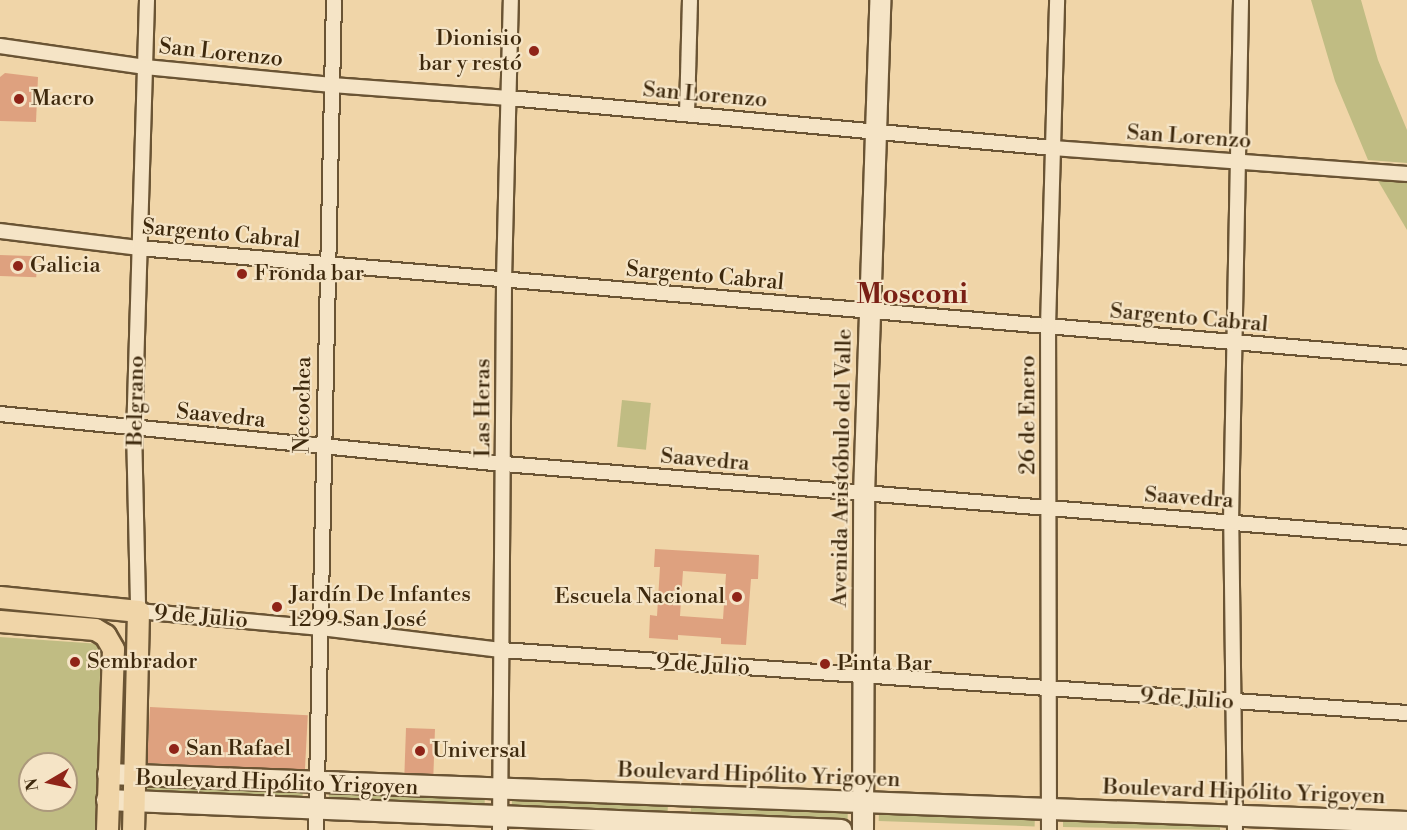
<!DOCTYPE html>
<meta charset="utf-8">
<style>
body{margin:0}
#map{position:relative;width:1407px;height:830px;overflow:hidden;background:#f0d5a8;font-family:"Libre Bodoni",serif}
div>[style]{position:absolute}
.green>*{inset:0;background:#c0bc83;transform-origin:0 0}
.building>*{inset:0;background:#dea17f;transform-origin:0 0}
.roads{filter:drop-shadow(2px 0 #6a5434) drop-shadow(-2px 0 #6a5434) drop-shadow(0 2px #6a5434) drop-shadow(0 -2px #6a5434)}
.street>*{height:14px;margin:-7px;padding:0 7px;transform-origin:7px;border-radius:7px;background:#f5e4c6}
.secondary>*{height:20px;margin:-10px;padding:0 10px;transform-origin:10px;border-radius:10px;background:#f5e4c6}
.primary>*{height:21px;margin:-10.5px;padding:0 10.5px;transform-origin:10.5px;border-radius:10.5px;background:#f0d5a8}
.dots>*{width:16px;height:16px;translate:-50% -50%;box-sizing:border-box;border:3px solid #f5e4c6;border-radius:50%}
span{translate:-50% -50%;white-space:nowrap;text-align:center;line-height:1.15;-webkit-text-stroke:4.5px #f5e4c6;paint-order:stroke}
.poi-label{font-size:22px;color:#3e290d}
.right{translate:-100% -50%;text-align:right}
.left{translate:0 -50%;text-align:left}
.street-label{font-size:22px;color:#3e290d}
.district-label{font-size:28px;color:#7a1f14;font-weight:700}
.north{position:absolute;left:18px;top:752px;width:60px;height:60px;box-sizing:border-box;background:#f5e4c6;border:2px solid #ac997c;border-radius:50%;rotate:261deg;font-size:16px;font-weight:700;line-height:24px;text-align:center;color:#3e290d}
.north::after{content:'';display:block;margin:auto;width:21px;height:27px;background:#8f2418;clip-path:polygon(50% 0,100% 100%,50% 72%,0 100%)}
</style>
<div id="map">
<div class="green">
<div style="clip-path:polygon(1311px 0,1361px 0,1378px 60px,1407px 130px,1407px 163px,1368px 160px,1335px 81px)"></div>
<div style="clip-path:polygon(1377px 179px,1407px 180px,1407px 230px)"></div>
<div style="left:622px;top:400px;width:29px;height:47px;rotate:6deg"></div>
<div style="clip-path:polygon(evenodd,0 637px,101px 644px,95px 830px,0 830px,0 637px,30px 764px,66px 764px,66px 800px,30px 800px,30px 764px)"></div>
<div style="left:144px;top:784px;width:159px;height:9px;rotate:3deg"></div>
<div style="left:329px;top:791px;width:156px;height:10px;rotate:2deg"></div>
<div style="left:512px;top:799px;width:156px;height:10px;rotate:2deg"></div>
<div style="left:691px;top:805px;width:157px;height:10px;rotate:2deg"></div>
<div style="left:879px;top:812px;width:156px;height:9px;rotate:2deg"></div>
<div style="clip-path:polygon(1063px 817px,1220px 823px,1220px 830px,1063px 827px)"></div>
</div>
<div class="building">
<div style="clip-path:polygon(5px 73px,38px 77px,36px 122px,0 121px,0 77px)"></div>
<div style="left:0;top:255px;width:37px;height:21px;rotate:2deg"></div>
<div style="clip-path:polygon(evenodd,655px 549px,759px 555px,758px 579px,751px 579px,746px 645px,721px 644px,721px 638px,678px 635px,678px 640px,649px 638px,650px 615px,657px 616px,660px 567px,654px 567px,655px 549px,683px 571px,726px 574px,723px 619px,680px 616px,683px 571px)"></div>
<div style="left:150px;top:707px;width:158px;height:56px;rotate:3deg"></div>
<div style="left:406px;top:728px;width:29px;height:45px;rotate:2deg"></div>
</div>
<div class="roads">
<div class="street">
<div style="left:147px;top:0;width:428px;rotate:91.7deg"></div>
<div style="left:134px;top:428px;width:183px;rotate:88.7deg"></div>
<div style="left:138px;top:611px;width:184px;rotate:5.3deg"></div>
<div style="left:321px;top:628px;width:181px;rotate:7deg"></div>
<div style="left:501px;top:650px;width:908px;rotate:3.98deg"></div>
<div style="left:0;top:46px;width:147px;rotate:8.2deg"></div>
<div style="left:145px;top:67px;width:188px;rotate:5.5deg"></div>
<div style="left:332px;top:85px;width:177px;rotate:4.2deg"></div>
<div style="left:509px;top:98px;width:546px;rotate:5.25deg"></div>
<div style="left:1053px;top:148px;width:355px;rotate:4.2deg"></div>
<div style="left:687px;top:114px;width:114px;rotate:-88.5deg"></div>
<div style="left:0;top:231px;width:140px;rotate:7deg"></div>
<div style="left:139px;top:248px;width:1273px;rotate:4.91deg"></div>
<div style="left:0;top:414px;width:506px;rotate:5.67deg"></div>
<div style="left:504px;top:464px;width:906px;rotate:4.62deg"></div>
<div style="left:316px;top:830px;width:830px;rotate:-88.76deg"></div>
<div style="left:500px;top:830px;width:550px;rotate:-89.58deg"></div>
<div style="left:504px;top:280px;width:280px;rotate:-88.6deg"></div>
<div style="left:1049px;top:830px;width:503px;rotate:-90.11deg"></div>
<div style="left:1048px;top:327px;width:327px;rotate:-88.4deg"></div>
<div style="left:1235px;top:830px;width:308px;rotate:-90.7deg"></div>
<div style="left:1231px;top:522px;width:522px;rotate:-88.9deg"></div>
</div>
<div class="secondary">
<div style="left:108px;top:774px;width:1300px;rotate:2.12deg"></div>
<div style="left:107px;top:800px;width:735px;rotate:2.34deg"></div>
<div style="left:863px;top:830px;width:335px;rotate:-89.8deg"></div>
<div style="left:864px;top:495px;width:495px;rotate:-88.1deg"></div>
</div>
<div class="primary">
<div style="left:0;top:597px;width:139px;rotate:5.8deg"></div>
<div style="left:138px;top:611px;width:219px;rotate:91.3deg"></div>
<div style="left:0;top:621px;width:95px;rotate:4.8deg"></div>
<div style="left:95px;top:629px;width:12px;rotate:31deg"></div>
<div style="left:105px;top:635px;width:16px;rotate:60deg"></div>
<div style="left:113px;top:649px;width:181px;rotate:91.9deg"></div>
</div>
</div>
<div class="dots">
<div style="left:534px;top:51px;background:#8f2418"></div>
<div style="left:19px;top:99px;background:#8f2418"></div>
<div style="left:18px;top:266px;background:#8f2418"></div>
<div style="left:242px;top:274px;background:#8f2418"></div>
<div style="left:737px;top:597px;background:#8f2418"></div>
<div style="left:277px;top:607px;background:#8f2418"></div>
<div style="left:75px;top:662px;background:#8f2418"></div>
<div style="left:825px;top:664px;background:#8f2418"></div>
<div style="left:174px;top:749px;background:#8f2418"></div>
<div style="left:420px;top:751px;background:#8f2418"></div>
</div>
<div class="poi-label">
<span class="right" style="left:522px;top:51px">Dionisio<br>bar y restó</span>
<span class="left" style="left:31px;top:99px">Macro</span>
<span class="left" style="left:30px;top:266px">Galicia</span>
<span class="left" style="left:254px;top:274px">Fronda bar</span>
<span class="left" style="left:289px;top:607px">Jardín De Infantes<br>1299 San José</span>
<span class="right" style="left:725px;top:597px">Escuela Nacional</span>
<span class="left" style="left:87px;top:662px">Sembrador</span>
<span class="left" style="left:837px;top:664px">Pinta Bar</span>
<span class="left" style="left:186px;top:749px">San Rafael</span>
<span class="left" style="left:432px;top:751px">Universal</span>
</div>
<div class="street-label">
<span style="left:221px;top:53px;rotate:6deg">San Lorenzo</span>
<span style="left:705px;top:95px;rotate:5deg">San Lorenzo</span>
<span style="left:1189px;top:137px;rotate:4deg">San Lorenzo</span>
<span style="left:221px;top:234px;rotate:5deg">Sargento Cabral</span>
<span style="left:705px;top:276px;rotate:5deg">Sargento Cabral</span>
<span style="left:1189px;top:318px;rotate:5deg">Sargento Cabral</span>
<span style="left:136px;top:401px;rotate:-89deg">Belgrano</span>
<span style="left:303px;top:405px;rotate:-89deg">Necochea</span>
<span style="left:483px;top:408px;rotate:-90deg">Las Heras</span>
<span style="left:1028px;top:415px;rotate:-90deg">26 de Enero</span>
<span style="left:221px;top:416px;rotate:6deg">Saavedra</span>
<span style="left:705px;top:460px;rotate:5deg">Saavedra</span>
<span style="left:842px;top:468px;rotate:-89deg">Avenida Aristóbulo del Valle</span>
<span style="left:1189px;top:498px;rotate:4deg">Saavedra</span>
<span style="left:201px;top:617px;rotate:5deg">9 de Julio</span>
<span style="left:703px;top:665px;rotate:4deg">9 de Julio</span>
<span style="left:1187px;top:699px;rotate:4deg">9 de Julio</span>
<span style="left:759px;top:775px;rotate:2deg">Boulevard Hipólito Yrigoyen</span>
<span style="left:277px;top:783px;rotate:2deg">Boulevard Hipólito Yrigoyen</span>
<span style="left:1244px;top:792px;rotate:2deg">Boulevard Hipólito Yrigoyen</span>
</div>
<div class="district-label">
<span style="left:912px;top:295px">Mosconi</span>
</div>
<div class="north">N</div>
</div>
